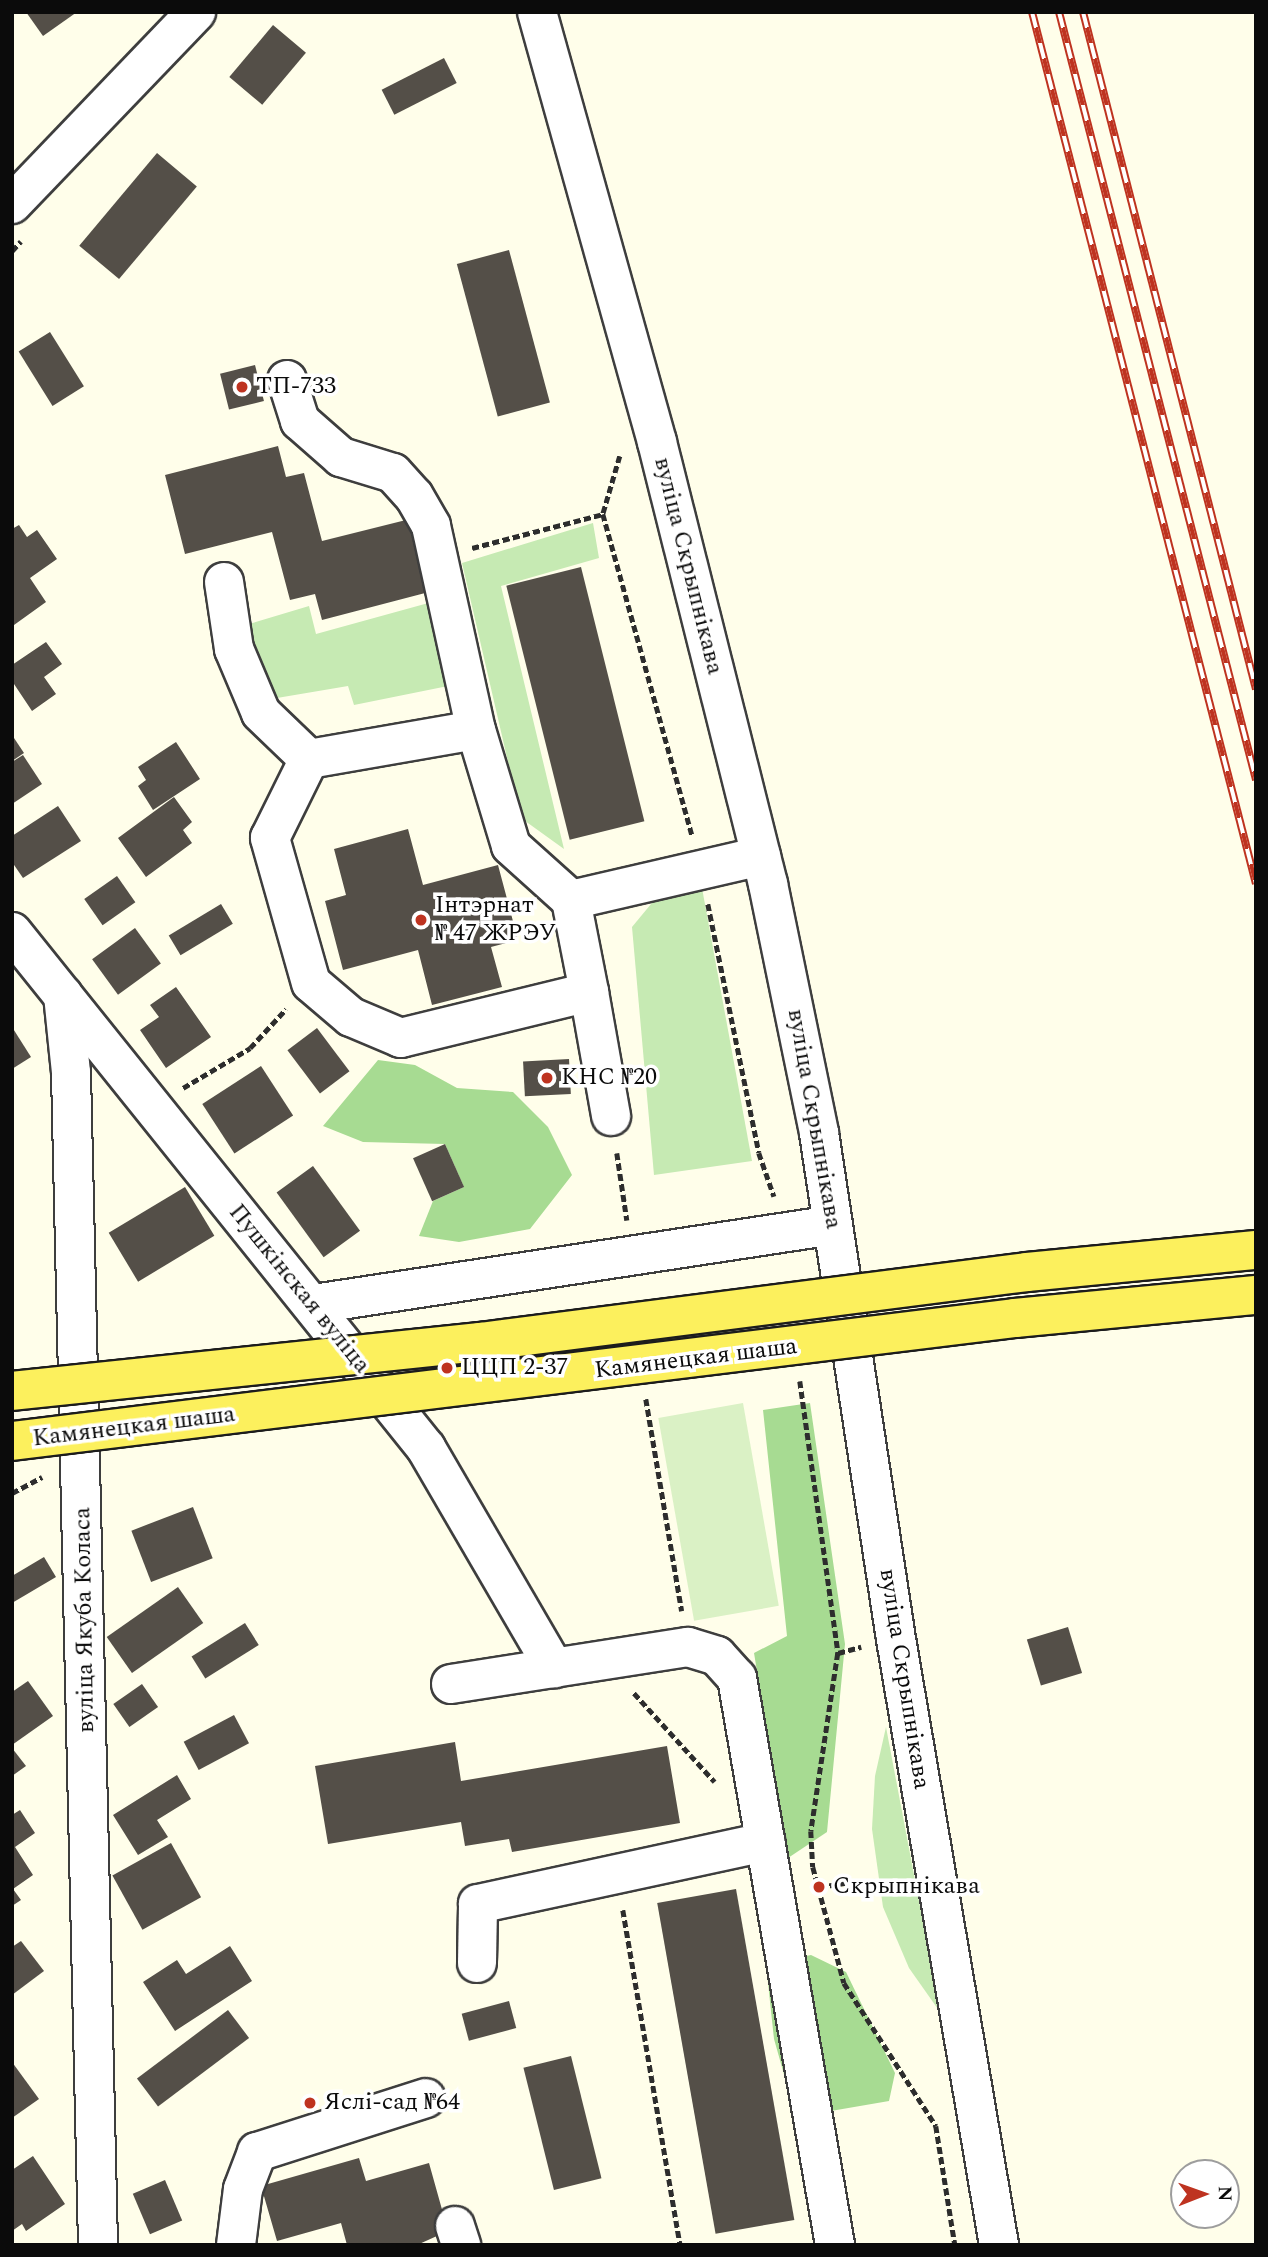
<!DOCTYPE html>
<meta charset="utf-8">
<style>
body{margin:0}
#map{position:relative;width:1268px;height:2257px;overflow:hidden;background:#fffeea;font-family:Spectral,serif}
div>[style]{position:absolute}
.green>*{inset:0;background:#c6eab3}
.forest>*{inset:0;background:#a7db92}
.pitch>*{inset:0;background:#daf1c5;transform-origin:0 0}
.building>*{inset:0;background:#544f48;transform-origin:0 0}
.path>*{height:4.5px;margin-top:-2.25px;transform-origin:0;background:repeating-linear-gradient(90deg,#2d2d2d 0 7px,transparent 0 10.5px)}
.roads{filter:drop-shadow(2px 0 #3e3e3e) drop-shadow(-2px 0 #3e3e3e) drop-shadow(0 2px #3e3e3e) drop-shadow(0 -2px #3e3e3e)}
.minor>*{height:38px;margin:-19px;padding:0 19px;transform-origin:19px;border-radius:19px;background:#fff}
.rail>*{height:8px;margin-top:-4px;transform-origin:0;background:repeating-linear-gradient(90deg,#fff 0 16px,#be3320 0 32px);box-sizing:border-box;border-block:2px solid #be3320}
.bridges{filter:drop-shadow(2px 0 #1c1c1c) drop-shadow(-2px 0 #1c1c1c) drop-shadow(0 2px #1c1c1c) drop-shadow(0 -2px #1c1c1c)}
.major-bridge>*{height:38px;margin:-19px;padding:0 19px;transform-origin:19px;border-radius:19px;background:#fcf05d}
.dots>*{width:19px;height:19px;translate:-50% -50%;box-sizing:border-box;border:4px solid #fff;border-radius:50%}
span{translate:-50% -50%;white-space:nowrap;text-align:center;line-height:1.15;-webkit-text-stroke:7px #fff;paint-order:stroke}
.poi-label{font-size:24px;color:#0b0b0b}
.left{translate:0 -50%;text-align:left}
.street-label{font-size:24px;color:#0b0b0b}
.frame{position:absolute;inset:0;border:14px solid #0b0b0b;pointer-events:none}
.north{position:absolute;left:1170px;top:2159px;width:70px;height:70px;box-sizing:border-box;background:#fff;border:2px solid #9d9d9d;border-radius:50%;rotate:89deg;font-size:19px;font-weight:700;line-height:28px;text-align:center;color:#0b0b0b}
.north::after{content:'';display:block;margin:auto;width:24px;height:32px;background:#be3320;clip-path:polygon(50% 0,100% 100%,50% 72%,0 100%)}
</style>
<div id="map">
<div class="green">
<div style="clip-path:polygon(593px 523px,599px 558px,501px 586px,564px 849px,521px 818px,462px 563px)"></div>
<div style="clip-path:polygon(432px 602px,453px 685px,354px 705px,348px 686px,271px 699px,246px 625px,309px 606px,316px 634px)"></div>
<div style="clip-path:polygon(702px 888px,752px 1161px,654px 1175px,632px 927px,656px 898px)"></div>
<div style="clip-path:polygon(886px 1727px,940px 2012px,909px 1968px,883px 1907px,872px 1829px,875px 1776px)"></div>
</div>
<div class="forest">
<div style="clip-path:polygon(378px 1060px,415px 1065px,457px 1088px,513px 1092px,548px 1127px,572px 1175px,530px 1229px,459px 1242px,419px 1236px,433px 1201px,464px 1187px,445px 1144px,363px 1142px,323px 1126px)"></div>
<div style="clip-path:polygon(810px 1403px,845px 1644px,827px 1832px,788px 1858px,754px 1653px,787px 1636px,763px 1410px)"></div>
<div style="clip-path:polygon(811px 1955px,846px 1972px,895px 2073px,889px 2101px,796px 2117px,774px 2039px,766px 1964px)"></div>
</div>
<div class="pitch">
<div style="left:743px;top:1403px;width:206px;height:86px;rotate:80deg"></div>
</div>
<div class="building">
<div style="clip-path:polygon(26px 12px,77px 12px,43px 36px)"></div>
<div style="left:273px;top:25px;width:43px;height:68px;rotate:40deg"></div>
<div style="left:444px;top:58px;width:28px;height:70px;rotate:63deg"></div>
<div style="left:157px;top:153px;width:52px;height:121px;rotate:40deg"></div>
<div style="left:509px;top:250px;width:158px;height:54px;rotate:75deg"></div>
<div style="left:50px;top:332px;width:64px;height:37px;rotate:58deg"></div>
<div style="left:255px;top:365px;width:37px;height:36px;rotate:76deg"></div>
<div style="clip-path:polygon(278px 446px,286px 477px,304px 473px,322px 541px,410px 519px,429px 592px,322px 620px,315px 594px,290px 600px,272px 532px,185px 554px,165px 475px)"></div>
<div style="clip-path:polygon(19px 525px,27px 537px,37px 530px,57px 559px,30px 578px,46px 602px,14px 625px,12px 529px)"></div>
<div style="left:581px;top:567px;width:262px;height:77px;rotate:76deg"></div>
<div style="clip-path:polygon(46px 642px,62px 664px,44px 677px,56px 694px,32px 711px,12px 681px,12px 665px)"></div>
<div style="clip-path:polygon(12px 735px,24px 753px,12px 761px)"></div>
<div style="clip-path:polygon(176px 742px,200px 779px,153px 810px,138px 786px,146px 780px,138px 767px)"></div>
<div style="clip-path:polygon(23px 755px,42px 784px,12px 804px,12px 762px)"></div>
<div style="clip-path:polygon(174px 797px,192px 822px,183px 830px,192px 843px,146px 877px,118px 838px)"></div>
<div style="clip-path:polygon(58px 806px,81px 841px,23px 878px,12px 862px,12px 836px)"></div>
<div style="clip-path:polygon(408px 829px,423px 885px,498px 865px,518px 940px,491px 947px,502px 987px,432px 1005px,418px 950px,343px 970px,325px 901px,346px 895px,334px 849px)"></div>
<div style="left:117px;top:876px;width:32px;height:40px;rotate:55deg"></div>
<div style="left:221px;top:904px;width:23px;height:61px;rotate:59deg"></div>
<div style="left:135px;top:928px;width:44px;height:53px;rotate:54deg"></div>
<div style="clip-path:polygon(176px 987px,211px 1037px,166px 1068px,140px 1030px,159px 1017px,150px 1005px)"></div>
<div style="clip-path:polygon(12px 1027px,31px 1057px,12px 1069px)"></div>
<div style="left:317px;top:1028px;width:54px;height:37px;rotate:53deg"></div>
<div style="left:569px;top:1059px;width:35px;height:46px;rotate:87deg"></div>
<div style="left:261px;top:1066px;width:59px;height:70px;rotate:57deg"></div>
<div style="left:445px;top:1144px;width:47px;height:35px;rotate:66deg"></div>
<div style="left:313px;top:1166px;width:80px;height:45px;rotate:54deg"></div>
<div style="left:185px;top:1187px;width:57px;height:89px;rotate:59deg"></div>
<div style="left:193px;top:1507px;width:55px;height:66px;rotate:69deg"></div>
<div style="clip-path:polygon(44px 1557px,56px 1577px,12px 1603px,12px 1576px)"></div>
<div style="left:178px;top:1587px;width:44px;height:87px;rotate:55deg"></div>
<div style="left:245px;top:1623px;width:26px;height:63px;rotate:58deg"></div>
<div style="left:1068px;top:1627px;width:48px;height:43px;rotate:73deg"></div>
<div style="clip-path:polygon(28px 1681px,53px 1716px,12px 1745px,12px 1692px)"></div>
<div style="left:142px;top:1684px;width:28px;height:35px;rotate:55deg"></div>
<div style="left:234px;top:1715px;width:32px;height:57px;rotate:62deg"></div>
<div style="clip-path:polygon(455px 1742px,461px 1781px,667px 1746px,680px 1823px,512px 1852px,509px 1839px,465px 1846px,461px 1822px,328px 1844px,315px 1766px)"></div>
<div style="clip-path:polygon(12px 1748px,26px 1766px,12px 1776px)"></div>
<div style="clip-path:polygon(177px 1775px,191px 1799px,157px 1820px,168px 1837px,138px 1855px,113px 1815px)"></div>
<div style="clip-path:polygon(20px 1810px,35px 1833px,15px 1847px,33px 1875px,13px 1889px,21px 1900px,12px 1906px,12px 1815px)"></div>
<div style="left:171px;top:1843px;width:62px;height:67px;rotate:61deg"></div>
<div style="left:736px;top:1889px;width:336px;height:80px;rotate:80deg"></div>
<div style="clip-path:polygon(21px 1941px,44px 1971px,12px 1995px,12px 1947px)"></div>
<div style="clip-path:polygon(230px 1946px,252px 1981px,175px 2031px,143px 1982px,177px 1960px,186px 1974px)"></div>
<div style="left:509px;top:2001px;width:28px;height:49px;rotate:75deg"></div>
<div style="left:228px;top:2010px;width:35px;height:114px;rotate:53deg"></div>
<div style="left:571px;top:2056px;width:126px;height:49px;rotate:76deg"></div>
<div style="clip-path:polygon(12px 2062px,39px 2099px,12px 2118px)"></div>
<div style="clip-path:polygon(33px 2156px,65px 2204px,26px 2231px,22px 2224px,12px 2231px,12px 2170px)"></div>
<div style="clip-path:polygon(359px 2158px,366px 2181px,429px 2163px,448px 2231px,417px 2245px,347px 2245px,341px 2223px,277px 2241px,261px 2186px)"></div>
<div style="left:165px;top:2180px;width:44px;height:35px;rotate:67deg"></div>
</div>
<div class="path">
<div style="left:12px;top:251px;width:13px;rotate:-48deg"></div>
<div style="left:620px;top:456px;width:60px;rotate:106.3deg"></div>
<div style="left:603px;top:514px;width:333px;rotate:74.5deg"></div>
<div style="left:472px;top:548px;width:135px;rotate:-14.5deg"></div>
<div style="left:708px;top:904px;width:254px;rotate:78.4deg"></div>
<div style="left:759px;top:1153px;width:46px;rotate:70.8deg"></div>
<div style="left:183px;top:1088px;width:78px;rotate:-30.8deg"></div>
<div style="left:250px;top:1048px;width:53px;rotate:-47.3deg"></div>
<div style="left:617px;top:1153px;width:68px;rotate:81.5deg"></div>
<div style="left:800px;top:1381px;width:275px;rotate:82deg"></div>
<div style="left:838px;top:1653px;width:180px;rotate:98.6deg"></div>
<div style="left:811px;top:1831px;width:36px;rotate:87deg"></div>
<div style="left:813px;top:1867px;width:120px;rotate:75deg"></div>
<div style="left:844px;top:1983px;width:170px;rotate:57.2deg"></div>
<div style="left:936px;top:2126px;width:121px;rotate:80.9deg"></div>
<div style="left:646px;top:1399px;width:215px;rotate:80.4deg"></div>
<div style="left:12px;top:1493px;width:34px;rotate:-28deg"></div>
<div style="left:838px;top:1653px;width:24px;rotate:-15deg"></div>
<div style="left:634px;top:1693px;width:120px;rotate:47.7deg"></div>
<div style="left:819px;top:1887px;width:37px;rotate:-9deg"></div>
<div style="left:623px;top:1910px;width:340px;rotate:80.3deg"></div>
</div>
<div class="roads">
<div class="minor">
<div style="left:537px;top:12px;width:446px;rotate:74.4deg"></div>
<div style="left:657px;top:442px;width:456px;rotate:75.9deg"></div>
<div style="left:768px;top:884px;width:254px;rotate:78.4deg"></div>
<div style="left:819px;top:1133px;width:512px;rotate:81.35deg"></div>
<div style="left:896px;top:1639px;width:615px;rotate:80.35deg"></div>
<div style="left:12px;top:204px;width:266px;rotate:-46.2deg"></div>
<div style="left:287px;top:380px;width:43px;rotate:72.4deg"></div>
<div style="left:300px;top:421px;width:55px;rotate:41.3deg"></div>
<div style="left:341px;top:457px;width:54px;rotate:17.1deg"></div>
<div style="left:393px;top:473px;width:31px;rotate:48deg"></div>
<div style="left:414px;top:496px;width:34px;rotate:60deg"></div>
<div style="left:431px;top:526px;width:209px;rotate:77.6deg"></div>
<div style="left:224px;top:582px;width:68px;rotate:81.5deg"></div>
<div style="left:234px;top:649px;width:69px;rotate:67.1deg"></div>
<div style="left:261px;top:713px;width:66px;rotate:43.8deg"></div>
<div style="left:571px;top:900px;width:94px;rotate:78.9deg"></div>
<div style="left:589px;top:992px;width:194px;rotate:166.3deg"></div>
<div style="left:401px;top:1038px;width:54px;rotate:-157.2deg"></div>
<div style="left:351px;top:1017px;width:52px;rotate:-139.6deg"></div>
<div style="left:311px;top:983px;width:151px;rotate:-105.8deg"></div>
<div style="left:270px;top:838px;width:88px;rotate:-63.7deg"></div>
<div style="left:309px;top:759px;width:169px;rotate:-9.9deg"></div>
<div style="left:476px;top:730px;width:121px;rotate:73.2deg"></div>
<div style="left:511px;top:846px;width:81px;rotate:42deg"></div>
<div style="left:571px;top:900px;width:195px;rotate:-13deg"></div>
<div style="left:12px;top:932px;width:662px;rotate:51.26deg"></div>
<div style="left:426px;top:1448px;width:255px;rotate:59.8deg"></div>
<div style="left:589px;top:992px;width:126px;rotate:79.9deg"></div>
<div style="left:63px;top:995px;width:78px;rotate:84.1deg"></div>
<div style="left:71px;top:1073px;width:1172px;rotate:88.68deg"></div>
<div style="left:314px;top:1304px;width:525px;rotate:-8.65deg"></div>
<div style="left:451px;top:1684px;width:240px;rotate:-8.9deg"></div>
<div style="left:688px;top:1647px;width:30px;rotate:17deg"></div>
<div style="left:717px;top:1656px;width:30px;rotate:48deg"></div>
<div style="left:737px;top:1678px;width:575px;rotate:80.19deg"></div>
<div style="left:477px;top:1963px;width:59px;rotate:-89deg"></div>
<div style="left:478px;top:1904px;width:294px;rotate:-12.2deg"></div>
<div style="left:455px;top:2226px;width:20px;rotate:72deg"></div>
<div style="left:236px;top:2245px;width:56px;rotate:-82.9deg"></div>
<div style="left:243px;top:2189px;width:40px;rotate:-69deg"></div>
<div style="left:257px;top:2152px;width:177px;rotate:-17.7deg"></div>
</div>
</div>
<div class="rail">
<div style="left:1032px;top:12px;width:900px;rotate:75.59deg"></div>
<div style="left:1059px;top:12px;width:793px;rotate:75.61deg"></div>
<div style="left:1083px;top:12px;width:699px;rotate:75.67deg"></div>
</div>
<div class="bridges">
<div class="major-bridge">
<div style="left:12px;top:1391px;width:471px;rotate:-6deg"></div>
<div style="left:480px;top:1342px;width:551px;rotate:-7.29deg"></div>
<div style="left:1027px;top:1272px;width:230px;rotate:-5.5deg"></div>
<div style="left:12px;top:1441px;width:1011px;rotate:-6.99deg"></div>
<div style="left:1015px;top:1318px;width:242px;rotate:-5.5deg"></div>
</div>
</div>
<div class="dots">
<div style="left:242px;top:387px;background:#be3320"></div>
<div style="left:421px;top:920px;background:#be3320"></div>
<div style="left:547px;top:1078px;background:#be3320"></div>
<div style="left:447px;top:1368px;background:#be3320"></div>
<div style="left:819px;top:1887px;background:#be3320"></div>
<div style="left:310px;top:2103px;background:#be3320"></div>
</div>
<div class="poi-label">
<span class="left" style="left:256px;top:387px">ТП-733</span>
<span class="left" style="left:435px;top:920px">Інтэрнат<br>№ 47 ЖРЭУ</span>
<span class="left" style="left:561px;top:1078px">КНС №20</span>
<span class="left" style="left:461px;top:1368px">ЦЦП 2-37</span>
<span class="left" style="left:833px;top:1887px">Скрыпнікава</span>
<span class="left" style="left:324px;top:2103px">Яслі-сад №64</span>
</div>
<div class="street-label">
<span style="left:688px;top:566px;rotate:76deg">вуліца Скрыпнікава</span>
<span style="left:814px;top:1119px;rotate:80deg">вуліца Скрыпнікава</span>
<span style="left:299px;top:1289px;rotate:51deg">Пушкінская вуліца</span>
<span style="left:696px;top:1359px;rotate:-7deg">Камянецкая шаша</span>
<span style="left:134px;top:1427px;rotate:-7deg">Камянецкая шаша</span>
<span style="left:85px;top:1620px;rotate:-91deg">вуліца Якуба Коласа</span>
<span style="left:904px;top:1679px;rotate:81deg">вуліца Скрыпнікава</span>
</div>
<div class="frame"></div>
<div class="north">N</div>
</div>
